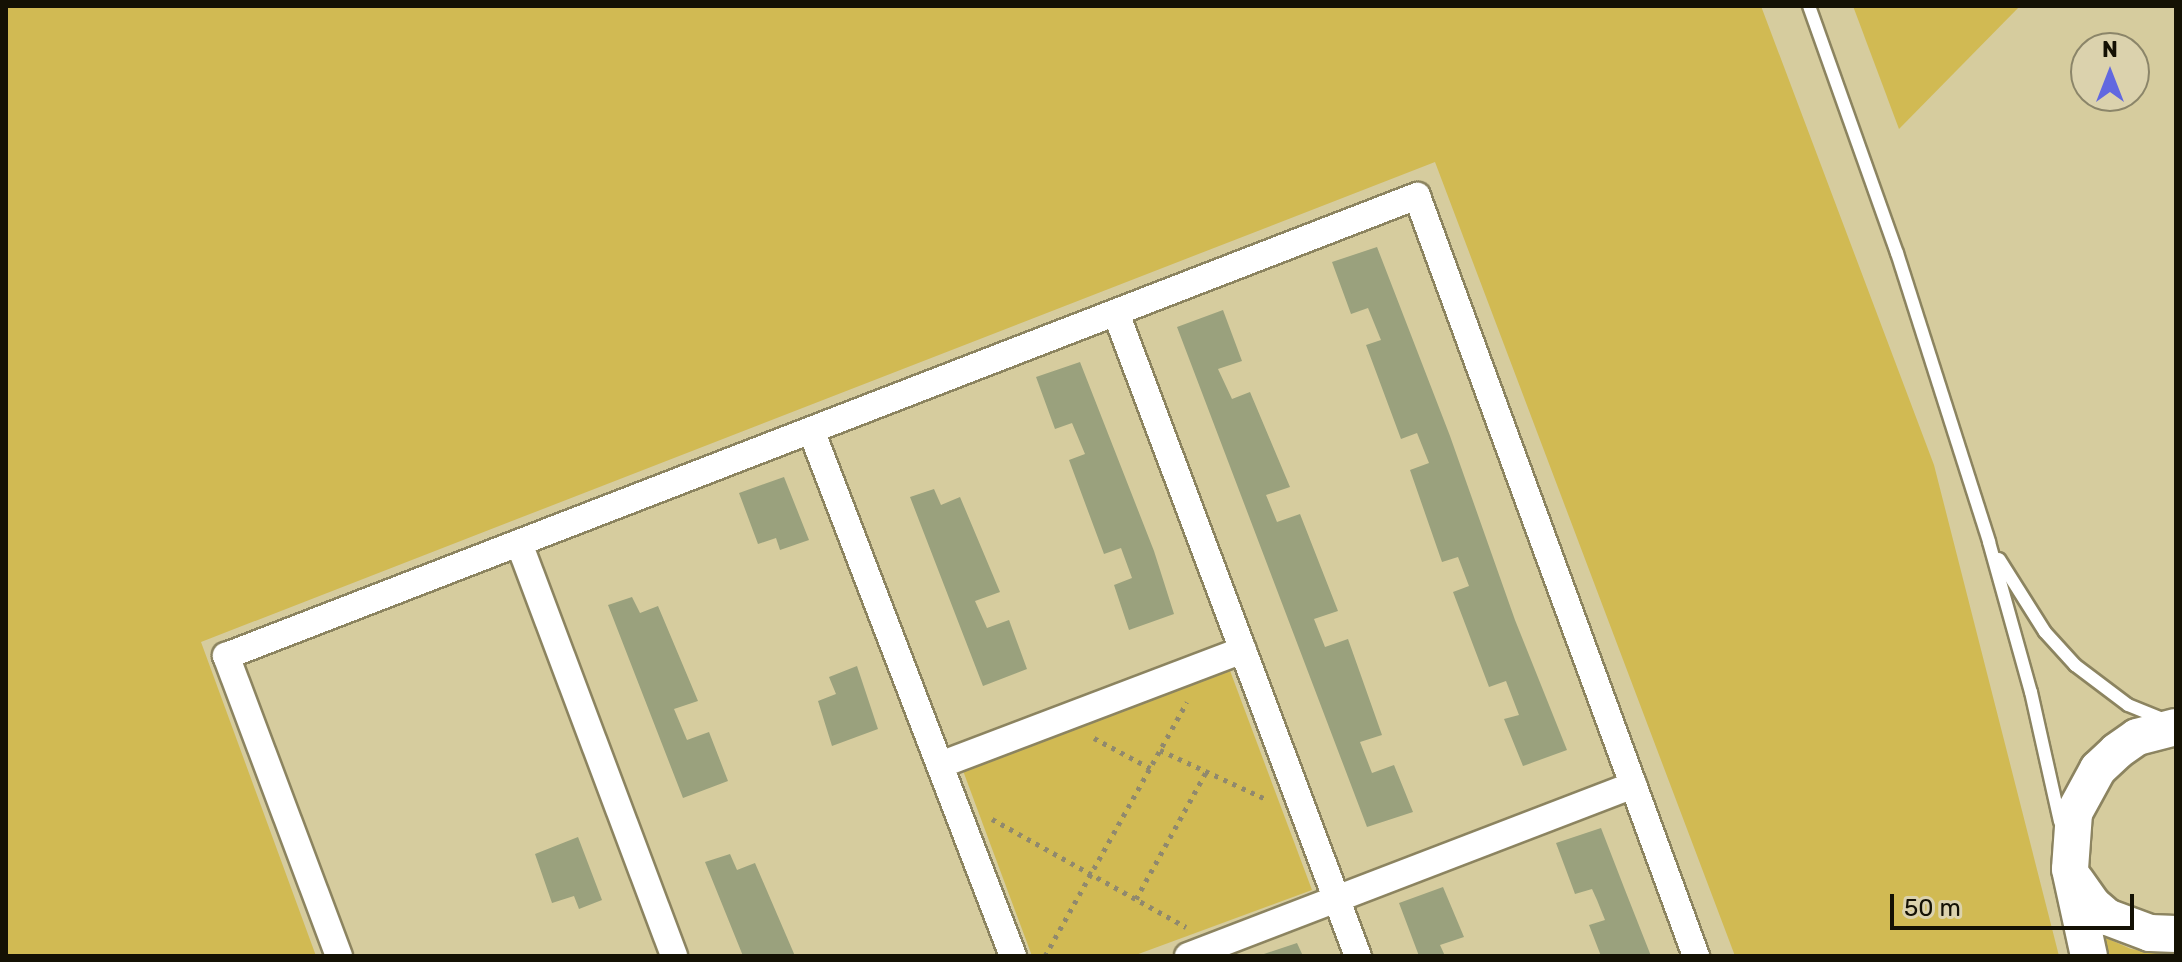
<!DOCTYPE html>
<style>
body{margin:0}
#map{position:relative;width:2182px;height:962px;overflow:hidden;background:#dbd2ad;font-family:Rubik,sans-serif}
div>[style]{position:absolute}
.built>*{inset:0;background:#d6cc9e}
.green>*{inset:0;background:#d1ba53}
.building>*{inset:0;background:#9aa17d}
.path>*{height:5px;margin-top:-2.5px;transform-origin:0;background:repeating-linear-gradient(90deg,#90896d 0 4px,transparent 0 10px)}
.roads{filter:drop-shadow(2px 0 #8c8460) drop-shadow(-2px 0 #8c8460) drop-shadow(0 2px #8c8460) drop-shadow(0 -2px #8c8460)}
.lane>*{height:12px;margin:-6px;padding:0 6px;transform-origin:6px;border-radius:6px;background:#fff}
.street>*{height:26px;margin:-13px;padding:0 13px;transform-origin:13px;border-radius:13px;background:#fff}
.secondary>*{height:36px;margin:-18px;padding:0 18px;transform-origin:18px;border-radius:18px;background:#fff}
span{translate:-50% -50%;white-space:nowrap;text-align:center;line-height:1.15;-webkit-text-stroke:6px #dbd2ad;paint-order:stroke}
.frame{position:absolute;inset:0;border:8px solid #141104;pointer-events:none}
.north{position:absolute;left:2070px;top:32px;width:80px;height:80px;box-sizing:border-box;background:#dbd2ad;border:2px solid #8b8569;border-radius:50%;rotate:0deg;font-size:22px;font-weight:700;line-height:32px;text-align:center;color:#141104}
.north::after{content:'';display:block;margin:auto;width:28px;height:36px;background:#6168e0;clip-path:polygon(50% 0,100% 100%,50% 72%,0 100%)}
.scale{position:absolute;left:1890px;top:894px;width:244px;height:36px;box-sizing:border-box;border:4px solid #141104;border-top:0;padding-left:10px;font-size:24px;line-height:28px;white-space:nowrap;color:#141104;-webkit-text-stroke:6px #dbd2ad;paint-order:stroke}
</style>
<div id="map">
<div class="built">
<div style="clip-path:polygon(evenodd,6px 6px,2176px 6px,2176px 956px,6px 956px,6px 6px,2086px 48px,2134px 48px,2134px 96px,2086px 96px,2086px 48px)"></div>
</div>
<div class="green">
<div style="clip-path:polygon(6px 6px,1761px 6px,1934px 465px,2059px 956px,1735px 956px,1435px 162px,201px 642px,316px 956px,6px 956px)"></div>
<div style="clip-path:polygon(1853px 6px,2020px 6px,1899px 129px)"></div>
<div style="clip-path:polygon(1229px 668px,1312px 890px,1133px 956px,1032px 956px,962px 768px)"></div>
<div style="clip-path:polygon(2104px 937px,2131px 949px,2176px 956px,2108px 956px)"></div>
</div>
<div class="building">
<div style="clip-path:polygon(1377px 247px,1450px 436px,1515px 620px,1567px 750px,1523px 766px,1504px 719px,1519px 715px,1506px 681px,1489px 687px,1453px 592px,1469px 586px,1458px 557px,1442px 562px,1410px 470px,1429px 463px,1417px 433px,1401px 439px,1366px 345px,1381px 340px,1368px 308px,1351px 314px,1332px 262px)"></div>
<div style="clip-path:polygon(1223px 310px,1242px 361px,1218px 369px,1232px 399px,1250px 392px,1290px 487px,1266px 495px,1277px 522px,1300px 514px,1338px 611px,1314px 619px,1325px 647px,1348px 639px,1382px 735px,1360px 742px,1372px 773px,1394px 765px,1413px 812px,1367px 827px,1177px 327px)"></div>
<div style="clip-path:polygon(1080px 362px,1154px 551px,1174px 614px,1129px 630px,1114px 585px,1132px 578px,1121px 548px,1104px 554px,1069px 460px,1085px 454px,1072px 423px,1055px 429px,1036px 377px)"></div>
<div style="clip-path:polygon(784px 477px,809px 540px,780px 550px,776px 538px,758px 544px,739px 493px)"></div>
<div style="clip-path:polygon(934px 489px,941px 505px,960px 497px,1000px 592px,975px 601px,987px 628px,1009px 620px,1027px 669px,983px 686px,910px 497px)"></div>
<div style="clip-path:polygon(632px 597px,640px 613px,658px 606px,698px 701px,674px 709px,687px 740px,709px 732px,728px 781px,683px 798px,608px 605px)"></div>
<div style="clip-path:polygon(857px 666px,878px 729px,832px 746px,818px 701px,836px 694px,829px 677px)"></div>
<div style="clip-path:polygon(1601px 828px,1625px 890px,1651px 956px,1601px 956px,1589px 925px,1605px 920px,1597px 900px,1592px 889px,1575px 894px,1556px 843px)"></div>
<div style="clip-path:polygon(578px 837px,602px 900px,579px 909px,574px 896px,552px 903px,535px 854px)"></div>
<div style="clip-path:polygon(730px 854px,737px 870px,755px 863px,795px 956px,743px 956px,705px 862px)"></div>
<div style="clip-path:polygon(1443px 887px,1464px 937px,1440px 945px,1445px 956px,1419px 956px,1399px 903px)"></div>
<div style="clip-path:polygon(1297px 943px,1303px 956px,1261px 956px,1261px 955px)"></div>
</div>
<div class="path">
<div style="left:1094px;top:738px;width:64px;rotate:28.2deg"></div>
<div style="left:1160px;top:750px;width:119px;rotate:24.8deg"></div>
<div style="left:992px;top:819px;width:222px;rotate:29.1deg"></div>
<div style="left:1136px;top:899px;width:145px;rotate:-61.1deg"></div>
<div style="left:1045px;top:956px;width:291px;rotate:-60.8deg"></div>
</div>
<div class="roads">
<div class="lane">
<div style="left:1809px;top:6px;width:262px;rotate:70.4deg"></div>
<div style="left:1897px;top:253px;width:303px;rotate:72.3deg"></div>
<div style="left:1989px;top:542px;width:156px;rotate:74.4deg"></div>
<div style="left:2031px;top:692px;width:133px;rotate:77.4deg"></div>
<div style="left:1999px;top:559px;width:86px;rotate:57.8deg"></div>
<div style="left:2045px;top:632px;width:45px;rotate:47.7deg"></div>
<div style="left:2075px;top:665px;width:66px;rotate:37deg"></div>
<div style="left:2128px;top:705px;width:40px;rotate:22deg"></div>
</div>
<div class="street">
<div style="left:1116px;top:313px;width:687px;rotate:69.38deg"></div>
<div style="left:811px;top:430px;width:563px;rotate:68.99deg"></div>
<div style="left:519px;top:543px;width:441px;rotate:69.4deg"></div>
<div style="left:940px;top:765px;width:324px;rotate:-20.8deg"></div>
<div style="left:339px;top:956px;width:321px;rotate:-110.6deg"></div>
<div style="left:226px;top:656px;width:1277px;rotate:-21.12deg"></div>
<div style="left:1417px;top:196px;width:810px;rotate:69.84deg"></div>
<div style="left:1188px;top:956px;width:477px;rotate:-21deg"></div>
</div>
<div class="secondary">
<div style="left:2076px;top:881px;width:28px;rotate:55deg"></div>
<div style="left:2092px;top:904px;width:20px;rotate:41deg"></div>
<div style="left:2107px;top:917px;width:46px;rotate:20.4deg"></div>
<div style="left:2150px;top:933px;width:26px;rotate:2deg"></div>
<div style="left:2089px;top:956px;width:89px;rotate:-102.3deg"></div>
<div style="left:2070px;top:869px;width:56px;rotate:-85.9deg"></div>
<div style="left:2074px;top:813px;width:50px;rotate:-61.4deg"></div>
<div style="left:2098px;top:769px;width:26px;rotate:-43deg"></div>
<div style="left:2117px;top:751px;width:24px;rotate:-35deg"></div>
<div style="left:2137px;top:737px;width:40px;rotate:-14.4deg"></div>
</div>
</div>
<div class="frame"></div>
<div class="north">N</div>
<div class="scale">50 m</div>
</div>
